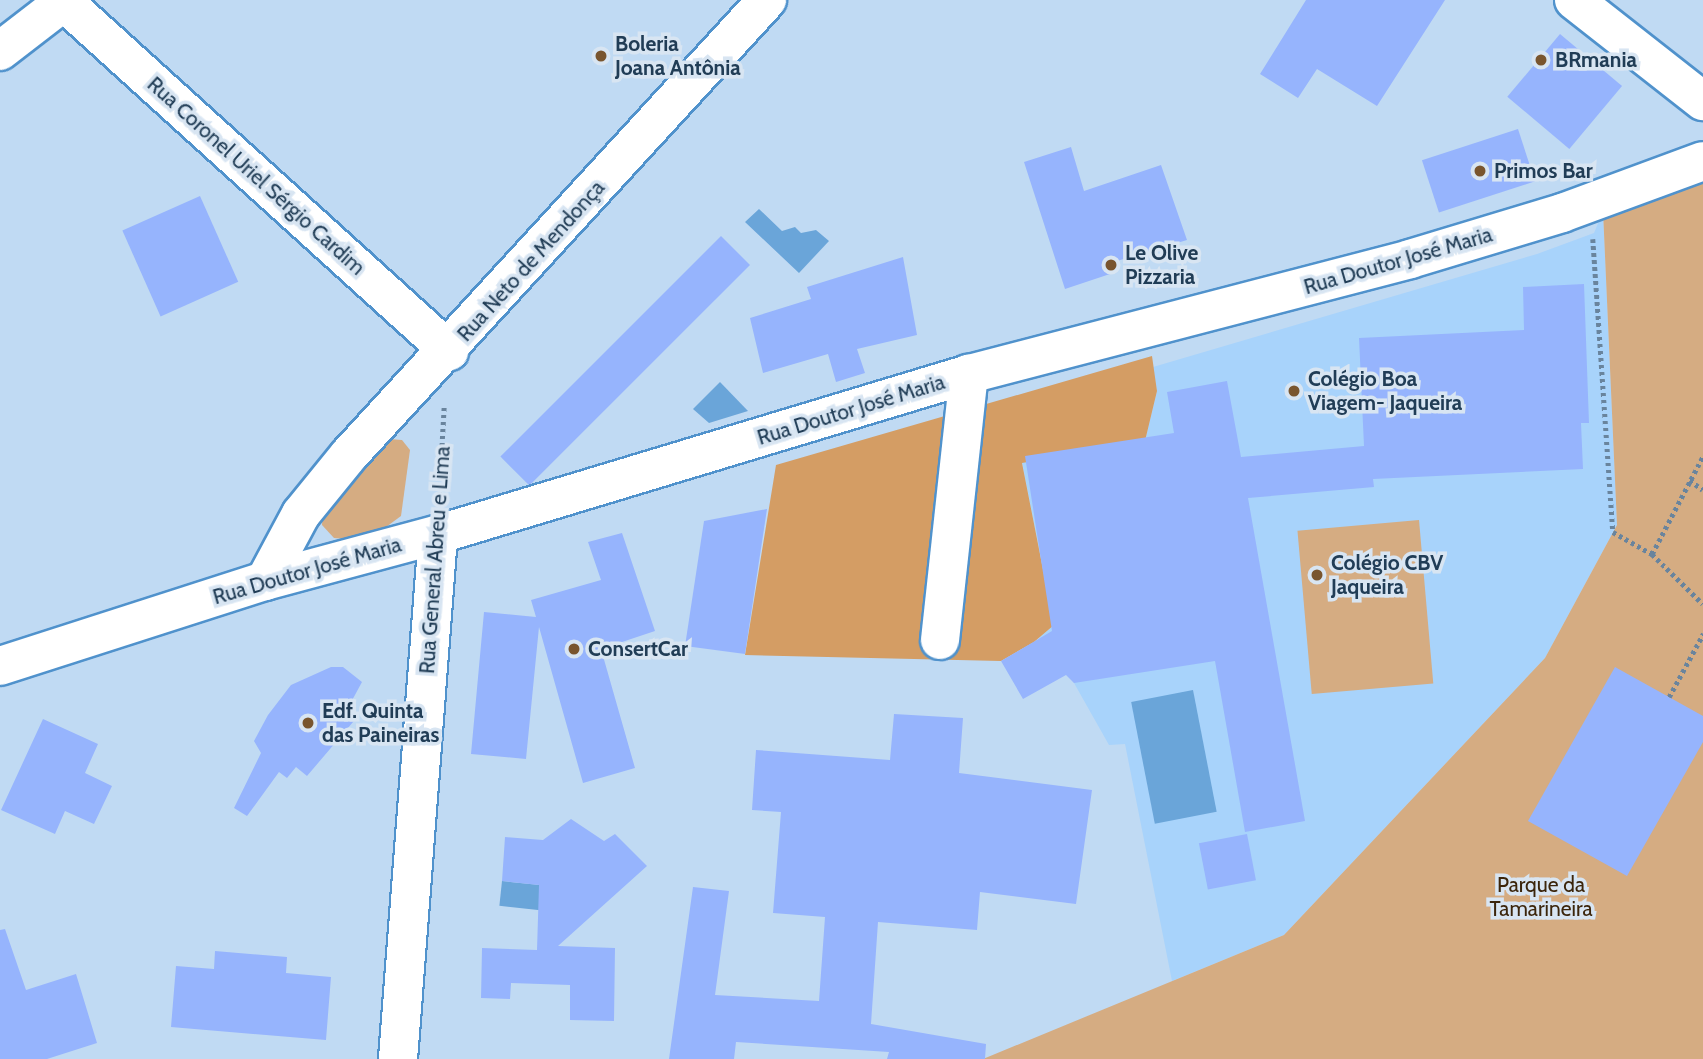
<!DOCTYPE html>
<meta charset="utf-8">
<style>
body{margin:0}
#map{position:relative;width:1703px;height:1059px;overflow:hidden;background:#c0daf3;font-family:Cabin,sans-serif}
div>[style]{position:absolute}
.built>*{inset:0;background:#a8d3fb}
.green>*{inset:0;background:#d5ac82;transform-origin:0 0}
.forest>*{inset:0;background:#d49d64}
.water>*{inset:0;background:#6aa5d9;transform-origin:0 0}
.building>*{inset:0;background:#96b4fd;transform-origin:0 0}
.path>*{height:4.5px;margin-top:-2.25px;transform-origin:0;background:repeating-linear-gradient(90deg,#69849d 0 3.5px,transparent 0 7px)}
.roads{filter:drop-shadow(2px 0 #5092cc) drop-shadow(-2px 0 #5092cc) drop-shadow(0 2px #5092cc) drop-shadow(0 -2px #5092cc)}
.minor>*{height:38px;margin:-19px;padding:0 19px;transform-origin:19px;border-radius:19px;background:#fff}
.major>*{height:38px;margin:-19px;padding:0 19px;transform-origin:19px;border-radius:19px;background:#fff}
.dots>*{width:19px;height:19px;translate:-50% -50%;box-sizing:border-box;border:4px solid #d8e5f2;border-radius:50%}
span{translate:-50% -50%;white-space:nowrap;text-align:center;line-height:1.15;-webkit-text-stroke:7px #d8e5f2;paint-order:stroke}
.poi-label{font-size:21px;color:#213d56;font-weight:700}
.left{translate:0 -50%;text-align:left}
.street-label{font-size:21px;color:#213d56}
.park-label{font-size:21px;color:#3b250b}
</style>
<div id="map">
<div class="built">
<div style="clip-path:polygon(1603px 211px,1617px 525px,1545px 658px,1284px 935px,1172px 981px,1125px 744px,1109px 745px,1074px 683px,1039px 638px,1054px 625px,1022px 462px,1145px 441px,1157px 391px,1153px 367px,1537px 254px,1594px 233px)"></div>
</div>
<div class="green">
<div style="clip-path:polygon(1703px 174px,1703px 1059px,983px 1059px,1284px 935px,1545px 658px,1617px 525px,1603px 211px)"></div>
<div style="clip-path:polygon(389px 439px,402px 440px,410px 450px,401px 516px,386px 527px,346px 539px,334px 538px,322px 525px,323px 510px)"></div>
<div style="left:1419px;top:520px;width:164px;height:122px;rotate:85deg"></div>
</div>
<div class="forest">
<div style="clip-path:polygon(1152px 356px,1157px 391px,1145px 441px,1022px 463px,1054px 625px,1034px 642px,1001px 661px,745px 655px,776px 465px)"></div>
</div>
<div class="water">
<div style="clip-path:polygon(759px 209px,782px 231px,795px 227px,801px 233px,816px 230px,829px 241px,799px 273px,745px 222px)"></div>
<div style="clip-path:polygon(720px 382px,748px 411px,709px 423px,693px 409px)"></div>
<div style="left:1193px;top:690px;width:124px;height:63px;rotate:79deg"></div>
<div style="left:502px;top:881px;width:48px;height:25px;rotate:6deg"></div>
</div>
<div class="building">
<div style="clip-path:polygon(1306px 0,1445px 0,1377px 106px,1317px 69px,1298px 98px,1260px 74px)"></div>
<div style="left:1560px;top:34px;width:81px;height:82px;rotate:40deg"></div>
<div style="left:1518px;top:129px;width:55px;height:101px;rotate:72deg"></div>
<div style="clip-path:polygon(1071px 147px,1084px 191px,1161px 165px,1187px 240px,1107px 264px,1110px 274px,1065px 289px,1024px 162px)"></div>
<div style="left:200px;top:196px;width:94px;height:85px;rotate:66deg"></div>
<div style="left:721px;top:236px;width:41px;height:312px;rotate:45deg"></div>
<div style="clip-path:polygon(903px 257px,917px 335px,857px 349px,865px 373px,836px 382px,828px 354px,763px 373px,750px 318px,811px 299px,807px 287px)"></div>
<div style="clip-path:polygon(1584px 284px,1589px 423px,1581px 423px,1583px 469px,1373px 479px,1374px 487px,1248px 498px,1305px 821px,1245px 832px,1215px 661px,1074px 683px,1066px 675px,1023px 699px,1001px 661px,1052px 631px,1025px 456px,1174px 433px,1167px 392px,1227px 381px,1241px 457px,1364px 446px,1359px 338px,1524px 330px,1523px 287px)"></div>
<div style="clip-path:polygon(767px 509px,745px 654px,685px 646px,704px 521px)"></div>
<div style="clip-path:polygon(622px 533px,655px 631px,601px 649px,635px 768px,583px 783px,539px 627px,526px 759px,471px 754px,484px 612px,536px 617px,531px 600px,601px 580px,588px 542px)"></div>
<div style="clip-path:polygon(331px 667px,343px 667px,362px 682px,349px 706px,359px 715px,307px 776px,296px 767px,287px 778px,279px 772px,247px 816px,234px 808px,261px 753px,254px 741px,268px 715px,291px 685px)"></div>
<div style="clip-path:polygon(1615px 667px,1703px 716px,1703px 742px,1627px 876px,1528px 821px)"></div>
<div style="clip-path:polygon(894px 714px,963px 718px,959px 773px,1092px 790px,1076px 904px,980px 892px,977px 930px,878px 922px,871px 1024px,986px 1044px,985px 1059px,887px 1059px,889px 1052px,736px 1042px,734px 1059px,669px 1059px,693px 887px,729px 891px,715px 995px,819px 1001px,825px 917px,773px 913px,781px 812px,752px 810px,756px 750px,890px 760px)"></div>
<div style="clip-path:polygon(43px 719px,98px 744px,85px 773px,112px 786px,94px 824px,65px 811px,55px 834px,1px 810px)"></div>
<div style="clip-path:polygon(571px 819px,604px 841px,615px 834px,647px 866px,558px 946px,615px 948px,614px 1021px,570px 1020px,570px 985px,511px 983px,510px 999px,481px 998px,482px 948px,537px 950px,539px 885px,502px 881px,505px 837px,543px 840px)"></div>
<div style="left:1247px;top:834px;width:47px;height:49px;rotate:79deg"></div>
<div style="clip-path:polygon(5px 929px,26px 990px,76px 974px,97px 1043px,47px 1059px,0 1059px,0 930px)"></div>
<div style="clip-path:polygon(215px 951px,287px 957px,286px 973px,331px 977px,326px 1040px,171px 1027px,176px 966px,214px 969px)"></div>
</div>
<div class="path">
<div style="left:1593px;top:239px;width:294px;rotate:86.1deg"></div>
<div style="left:1613px;top:532px;width:45px;rotate:29.4deg"></div>
<div style="left:1652px;top:554px;width:71px;rotate:44.4deg"></div>
<div style="left:1690px;top:480px;width:16px;rotate:38deg"></div>
<div style="left:439px;top:495px;width:89px;rotate:-86.8deg"></div>
<div style="left:1652px;top:554px;width:110px;rotate:-62.5deg"></div>
<div style="left:1669px;top:697px;width:72px;rotate:-61.6deg"></div>
</div>
<div class="roads">
<div class="minor">
<div style="left:64px;top:2px;width:520px;rotate:42.19deg"></div>
<div style="left:0;top:51px;width:83px;rotate:-37.7deg"></div>
<div style="left:265px;top:581px;width:76px;rotate:-61.8deg"></div>
<div style="left:301px;top:514px;width:76px;rotate:-50.9deg"></div>
<div style="left:349px;top:455px;width:618px;rotate:-47.43deg"></div>
<div style="left:940px;top:640px;width:268px;rotate:-83.8deg"></div>
<div style="left:0;top:666px;width:278px;rotate:-17.8deg"></div>
<div style="left:265px;top:581px;width:188px;rotate:-15.1deg"></div>
<div style="left:446px;top:532px;width:546px;rotate:-16.81deg"></div>
<div style="left:969px;top:374px;width:456px;rotate:-14.6deg"></div>
<div style="left:1410px;top:259px;width:159px;rotate:-16.8deg"></div>
<div style="left:1562px;top:213px;width:150px;rotate:-20.2deg"></div>
<div style="left:398px;top:1059px;width:526px;rotate:-85.63deg"></div>
</div>
<div class="major">
<div style="left:1574px;top:0;width:164px;rotate:38.1deg"></div>
</div>
</div>
<div class="dots">
<div style="left:601px;top:56px;background:#79552e"></div>
<div style="left:1541px;top:60px;background:#79552e"></div>
<div style="left:1480px;top:171px;background:#79552e"></div>
<div style="left:1111px;top:265px;background:#79552e"></div>
<div style="left:1294px;top:391px;background:#79552e"></div>
<div style="left:1317px;top:575px;background:#79552e"></div>
<div style="left:574px;top:649px;background:#79552e"></div>
<div style="left:308px;top:723px;background:#79552e"></div>
</div>
<div class="poi-label">
<span class="left" style="left:615px;top:56px">Boleria<br>Joana Antônia</span>
<span class="left" style="left:1555px;top:60px">BRmania</span>
<span class="left" style="left:1494px;top:171px">Primos Bar</span>
<span class="left" style="left:1125px;top:265px">Le Olive<br>Pizzaria</span>
<span class="left" style="left:1308px;top:391px">Colégio Boa<br>Viagem- Jaqueira</span>
<span class="left" style="left:1331px;top:575px">Colégio CBV<br>Jaqueira</span>
<span class="left" style="left:588px;top:649px">ConsertCar</span>
<span class="left" style="left:322px;top:723px">Edf. Quinta<br>das Paineiras</span>
</div>
<div class="street-label">
<span style="left:256px;top:176px;rotate:42deg">Rua Coronel Uriel Sérgio Cardim</span>
<span style="left:531px;top:261px;rotate:-48deg">Rua Neto de Mendonça</span>
<span style="left:1398px;top:261px;rotate:-16deg">Rua Doutor José Maria</span>
<span style="left:851px;top:410px;rotate:-17deg">Rua Doutor José Maria</span>
<span style="left:435px;top:560px;rotate:-86deg">Rua General Abreu e Lima</span>
<span style="left:307px;top:571px;rotate:-16deg">Rua Doutor José Maria</span>
</div>
<div class="park-label">
<span style="left:1541px;top:897px">Parque da<br>Tamarineira</span>
</div>
</div>
